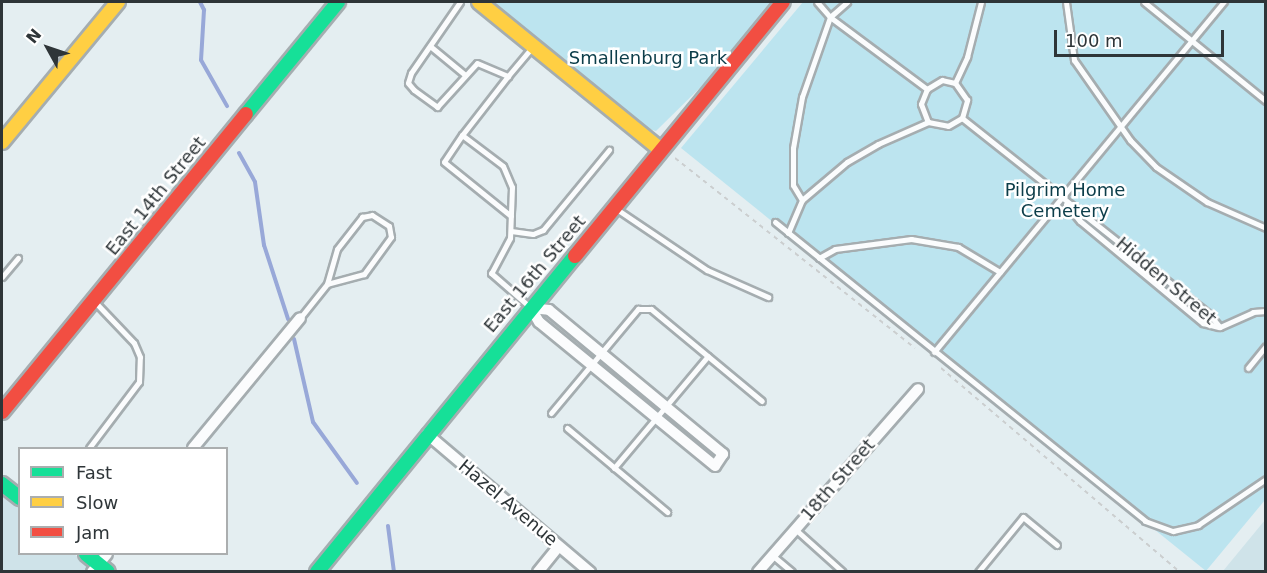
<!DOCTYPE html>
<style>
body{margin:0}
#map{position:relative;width:1267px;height:573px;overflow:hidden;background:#e4eef1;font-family:"DejaVu Sans",sans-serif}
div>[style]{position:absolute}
.built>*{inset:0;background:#cfe3e9}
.green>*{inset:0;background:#bce4ef}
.stream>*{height:4px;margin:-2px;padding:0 2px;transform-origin:2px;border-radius:2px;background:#98a8d8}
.path>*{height:2px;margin-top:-1px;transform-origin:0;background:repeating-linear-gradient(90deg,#cbcecf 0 4.5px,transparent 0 9px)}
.roads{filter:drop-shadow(2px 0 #a5adb0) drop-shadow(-2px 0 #a5adb0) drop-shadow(0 2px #a5adb0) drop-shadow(0 -2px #a5adb0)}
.lane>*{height:5px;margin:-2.5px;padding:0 2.5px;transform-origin:2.5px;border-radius:2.5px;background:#fbfcfd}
.street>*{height:10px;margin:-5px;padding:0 5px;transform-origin:5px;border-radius:5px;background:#fbfcfd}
.fast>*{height:14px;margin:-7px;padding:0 7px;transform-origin:7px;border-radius:7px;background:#16e098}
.slow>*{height:14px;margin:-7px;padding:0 7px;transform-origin:7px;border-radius:7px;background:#ffcf43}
.jam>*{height:14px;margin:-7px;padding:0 7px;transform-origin:7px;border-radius:7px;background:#f24e42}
span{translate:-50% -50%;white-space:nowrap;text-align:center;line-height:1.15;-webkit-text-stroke:5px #fff;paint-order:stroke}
.park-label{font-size:18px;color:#0c3d49}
.street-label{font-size:18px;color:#2e3538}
.frame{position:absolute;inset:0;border:3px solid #2e3538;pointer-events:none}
.legend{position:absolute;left:18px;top:447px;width:210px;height:108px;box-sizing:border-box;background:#fff;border:2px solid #abaeaf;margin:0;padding:8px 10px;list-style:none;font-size:18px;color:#2e3538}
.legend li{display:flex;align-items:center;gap:12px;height:30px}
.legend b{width:30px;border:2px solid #abaeaf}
.north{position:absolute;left:18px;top:18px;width:60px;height:60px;-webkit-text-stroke:4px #fff;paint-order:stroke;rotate:310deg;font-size:16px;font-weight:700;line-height:24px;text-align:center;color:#2e3538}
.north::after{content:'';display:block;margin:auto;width:21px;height:27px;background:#2e3538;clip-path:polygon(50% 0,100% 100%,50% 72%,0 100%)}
.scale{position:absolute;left:1054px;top:30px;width:170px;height:27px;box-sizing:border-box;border:3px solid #2e3538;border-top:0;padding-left:8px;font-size:18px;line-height:21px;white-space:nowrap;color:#2e3538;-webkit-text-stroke:4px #fff;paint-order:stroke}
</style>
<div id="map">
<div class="built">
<div style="clip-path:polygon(2px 492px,19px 507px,20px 554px,74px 554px,96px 571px,2px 571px)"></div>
<div style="clip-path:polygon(1265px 520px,1265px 571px,1223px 571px)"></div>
</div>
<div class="green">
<div style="clip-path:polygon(489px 2px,774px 2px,716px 72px,656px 131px,645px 128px)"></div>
<div style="clip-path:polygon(803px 2px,1265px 2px,1265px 500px,1206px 571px,681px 148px)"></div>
</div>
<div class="stream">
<div style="left:200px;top:2px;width:9px;rotate:63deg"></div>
<div style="left:204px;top:10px;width:50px;rotate:93.4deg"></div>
<div style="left:201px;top:60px;width:53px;rotate:60.5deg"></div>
<div style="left:239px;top:153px;width:33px;rotate:61deg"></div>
<div style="left:255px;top:182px;width:64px;rotate:81.9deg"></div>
<div style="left:264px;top:245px;width:78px;rotate:72deg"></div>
<div style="left:294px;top:339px;width:85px;rotate:77.1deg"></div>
<div style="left:313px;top:422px;width:75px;rotate:54.2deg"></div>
<div style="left:388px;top:526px;width:46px;rotate:82.6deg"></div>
</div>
<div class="path">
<div style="left:675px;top:158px;width:306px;rotate:38.4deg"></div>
<div style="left:941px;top:368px;width:314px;rotate:40.5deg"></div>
</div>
<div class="roads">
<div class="lane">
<div style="left:460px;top:2px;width:86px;rotate:124.6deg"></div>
<div style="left:411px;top:73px;width:10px;rotate:107deg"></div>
<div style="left:408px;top:83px;width:9px;rotate:49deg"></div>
<div style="left:414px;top:90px;width:29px;rotate:36deg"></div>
<div style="left:437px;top:107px;width:59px;rotate:-47.7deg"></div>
<div style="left:477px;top:63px;width:34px;rotate:23deg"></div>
<div style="left:508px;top:76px;width:39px;rotate:-50deg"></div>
<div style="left:817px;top:2px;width:20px;rotate:49deg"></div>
<div style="left:830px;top:17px;width:121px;rotate:36.6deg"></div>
<div style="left:1066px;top:2px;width:59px;rotate:82.1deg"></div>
<div style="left:1074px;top:60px;width:98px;rotate:55deg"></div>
<div style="left:1130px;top:140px;width:37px;rotate:46deg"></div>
<div style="left:1156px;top:167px;width:62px;rotate:34.5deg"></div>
<div style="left:1207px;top:202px;width:64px;rotate:23.8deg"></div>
<div style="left:1144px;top:2px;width:157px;rotate:39.1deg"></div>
<div style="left:430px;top:46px;width:44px;rotate:39.5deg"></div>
<div style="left:508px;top:76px;width:75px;rotate:127.9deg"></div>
<div style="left:462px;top:135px;width:51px;rotate:37.1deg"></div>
<div style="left:503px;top:166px;width:23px;rotate:67deg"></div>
<div style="left:512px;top:187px;width:51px;rotate:92.2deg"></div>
<div style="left:510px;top:238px;width:40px;rotate:118deg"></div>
<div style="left:491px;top:273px;width:53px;rotate:41.2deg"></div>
<div style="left:955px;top:83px;width:29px;rotate:-65deg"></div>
<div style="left:967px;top:57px;width:57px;rotate:-75.7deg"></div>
<div style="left:962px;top:118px;width:315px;rotate:38.4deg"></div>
<div style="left:1209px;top:314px;width:17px;rotate:50deg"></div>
<div style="left:462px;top:135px;width:32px;rotate:124deg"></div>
<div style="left:444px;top:162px;width:86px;rotate:38.9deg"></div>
<div style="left:802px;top:200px;width:59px;rotate:-40.2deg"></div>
<div style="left:847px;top:162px;width:36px;rotate:-30deg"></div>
<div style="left:878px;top:144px;width:55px;rotate:-23.7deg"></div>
<div style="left:928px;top:122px;width:20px;rotate:11deg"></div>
<div style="left:948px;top:126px;width:16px;rotate:-30deg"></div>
<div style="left:962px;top:118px;width:19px;rotate:-74deg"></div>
<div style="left:967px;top:100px;width:21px;rotate:-125deg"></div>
<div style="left:955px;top:83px;width:13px;rotate:-167deg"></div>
<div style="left:942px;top:80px;width:17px;rotate:149deg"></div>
<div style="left:927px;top:89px;width:16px;rotate:112deg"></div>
<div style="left:921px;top:104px;width:19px;rotate:69deg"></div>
<div style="left:1066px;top:204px;width:22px;rotate:51deg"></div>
<div style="left:1080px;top:221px;width:160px;rotate:39.7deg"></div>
<div style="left:1203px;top:323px;width:16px;rotate:15deg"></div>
<div style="left:615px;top:208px;width:111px;rotate:34deg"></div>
<div style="left:707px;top:270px;width:67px;rotate:23.9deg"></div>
<div style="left:775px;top:222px;width:476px;rotate:38.9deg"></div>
<div style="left:1145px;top:521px;width:30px;rotate:20deg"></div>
<div style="left:1173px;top:531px;width:26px;rotate:-13deg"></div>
<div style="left:1198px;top:525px;width:82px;rotate:-34.1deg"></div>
<div style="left:511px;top:231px;width:22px;rotate:8deg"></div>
<div style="left:533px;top:234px;width:11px;rotate:-22deg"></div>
<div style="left:543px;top:230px;width:104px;rotate:-50.5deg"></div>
<div style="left:788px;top:233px;width:36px;rotate:-67deg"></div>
<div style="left:802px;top:200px;width:17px;rotate:-121deg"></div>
<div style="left:793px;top:185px;width:37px;rotate:-90deg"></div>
<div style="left:793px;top:148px;width:52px;rotate:-80deg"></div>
<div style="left:802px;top:97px;width:85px;rotate:-70.7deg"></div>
<div style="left:830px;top:17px;width:23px;rotate:-41deg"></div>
<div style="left:819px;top:258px;width:18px;rotate:-29deg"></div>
<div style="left:835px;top:249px;width:77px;rotate:-7.5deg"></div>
<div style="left:911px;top:239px;width:48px;rotate:9.7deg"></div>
<div style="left:958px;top:247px;width:49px;rotate:30.8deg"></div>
<div style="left:2px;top:277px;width:25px;rotate:-50deg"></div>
<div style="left:300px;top:318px;width:43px;rotate:-51.5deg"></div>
<div style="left:327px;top:284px;width:36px;rotate:-74deg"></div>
<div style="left:337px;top:249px;width:41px;rotate:-52deg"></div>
<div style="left:362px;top:217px;width:10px;rotate:-11deg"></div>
<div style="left:372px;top:215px;width:20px;rotate:33deg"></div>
<div style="left:389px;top:226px;width:11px;rotate:80deg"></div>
<div style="left:391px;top:237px;width:46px;rotate:126.1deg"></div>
<div style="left:364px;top:274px;width:38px;rotate:165deg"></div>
<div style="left:1220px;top:327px;width:36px;rotate:-24deg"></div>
<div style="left:1253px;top:312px;width:13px;rotate:-4deg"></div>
<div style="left:934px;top:352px;width:455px;rotate:-50.4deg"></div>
<div style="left:1248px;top:368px;width:28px;rotate:-51deg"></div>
<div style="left:551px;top:413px;width:136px;rotate:-50.1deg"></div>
<div style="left:638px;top:309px;width:13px"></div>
<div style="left:651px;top:309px;width:144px;rotate:39.7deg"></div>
<div style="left:567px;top:428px;width:131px;rotate:40deg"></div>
<div style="left:89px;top:448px;width:83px;rotate:-52.9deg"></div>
<div style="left:139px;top:382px;width:25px;rotate:-88deg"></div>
<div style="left:140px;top:357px;width:15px;rotate:-113deg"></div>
<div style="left:134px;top:343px;width:58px;rotate:-133.6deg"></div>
<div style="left:614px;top:468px;width:146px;rotate:-50deg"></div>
<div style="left:795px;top:529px;width:64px;rotate:41.9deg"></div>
<div style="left:772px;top:555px;width:26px;rotate:40deg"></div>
<div style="left:978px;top:572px;width:71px;rotate:-50.7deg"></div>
<div style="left:1023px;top:517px;width:44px;rotate:39.5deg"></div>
</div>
<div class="street">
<div style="left:531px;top:308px;width:18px;rotate:6deg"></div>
<div style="left:549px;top:310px;width:226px;rotate:39.6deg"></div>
<div style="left:723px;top:454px;width:14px;rotate:124deg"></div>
<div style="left:715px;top:466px;width:227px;rotate:-140.7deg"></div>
<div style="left:539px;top:322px;width:16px;rotate:-120deg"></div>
<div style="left:427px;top:434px;width:214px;rotate:40.3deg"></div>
<div style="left:193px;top:448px;width:168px;rotate:-50.5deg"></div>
<div style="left:92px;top:572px;width:23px;rotate:-50deg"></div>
<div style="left:538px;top:572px;width:33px;rotate:-51deg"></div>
<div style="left:758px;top:572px;width:243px;rotate:-48.8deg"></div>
</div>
<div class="fast">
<div style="left:246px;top:114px;width:145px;rotate:-50.6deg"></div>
<div style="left:2px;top:484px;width:23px;rotate:38deg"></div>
<div style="left:86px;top:554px;width:28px;rotate:39deg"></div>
<div style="left:317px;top:572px;width:408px;rotate:-50.8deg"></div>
</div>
<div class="slow">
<div style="left:479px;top:2px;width:233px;rotate:39.1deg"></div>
<div style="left:2px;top:142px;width:182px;rotate:-50.4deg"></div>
</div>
<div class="jam">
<div style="left:575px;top:256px;width:328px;rotate:-50.7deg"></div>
<div style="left:2px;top:412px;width:385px;rotate:-50.7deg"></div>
</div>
</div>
<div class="park-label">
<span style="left:648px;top:58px">Smallenburg Park</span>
<span style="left:1065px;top:201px">Pilgrim Home<br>Cemetery</span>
</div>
<div class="street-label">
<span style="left:156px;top:196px;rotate:-51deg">East 14th Street</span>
<span style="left:535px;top:274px;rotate:-50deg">East 16th Street</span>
<span style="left:1166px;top:281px;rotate:40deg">Hidden Street</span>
<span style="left:838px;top:480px;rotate:-49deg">18th Street</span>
<span style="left:508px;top:503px;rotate:40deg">Hazel Avenue</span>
</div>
<div class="frame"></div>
<ul class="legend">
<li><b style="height:8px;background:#16e098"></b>Fast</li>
<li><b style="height:8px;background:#ffcf43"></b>Slow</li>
<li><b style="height:8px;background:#f24e42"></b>Jam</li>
</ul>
<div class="north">N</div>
<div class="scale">100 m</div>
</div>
